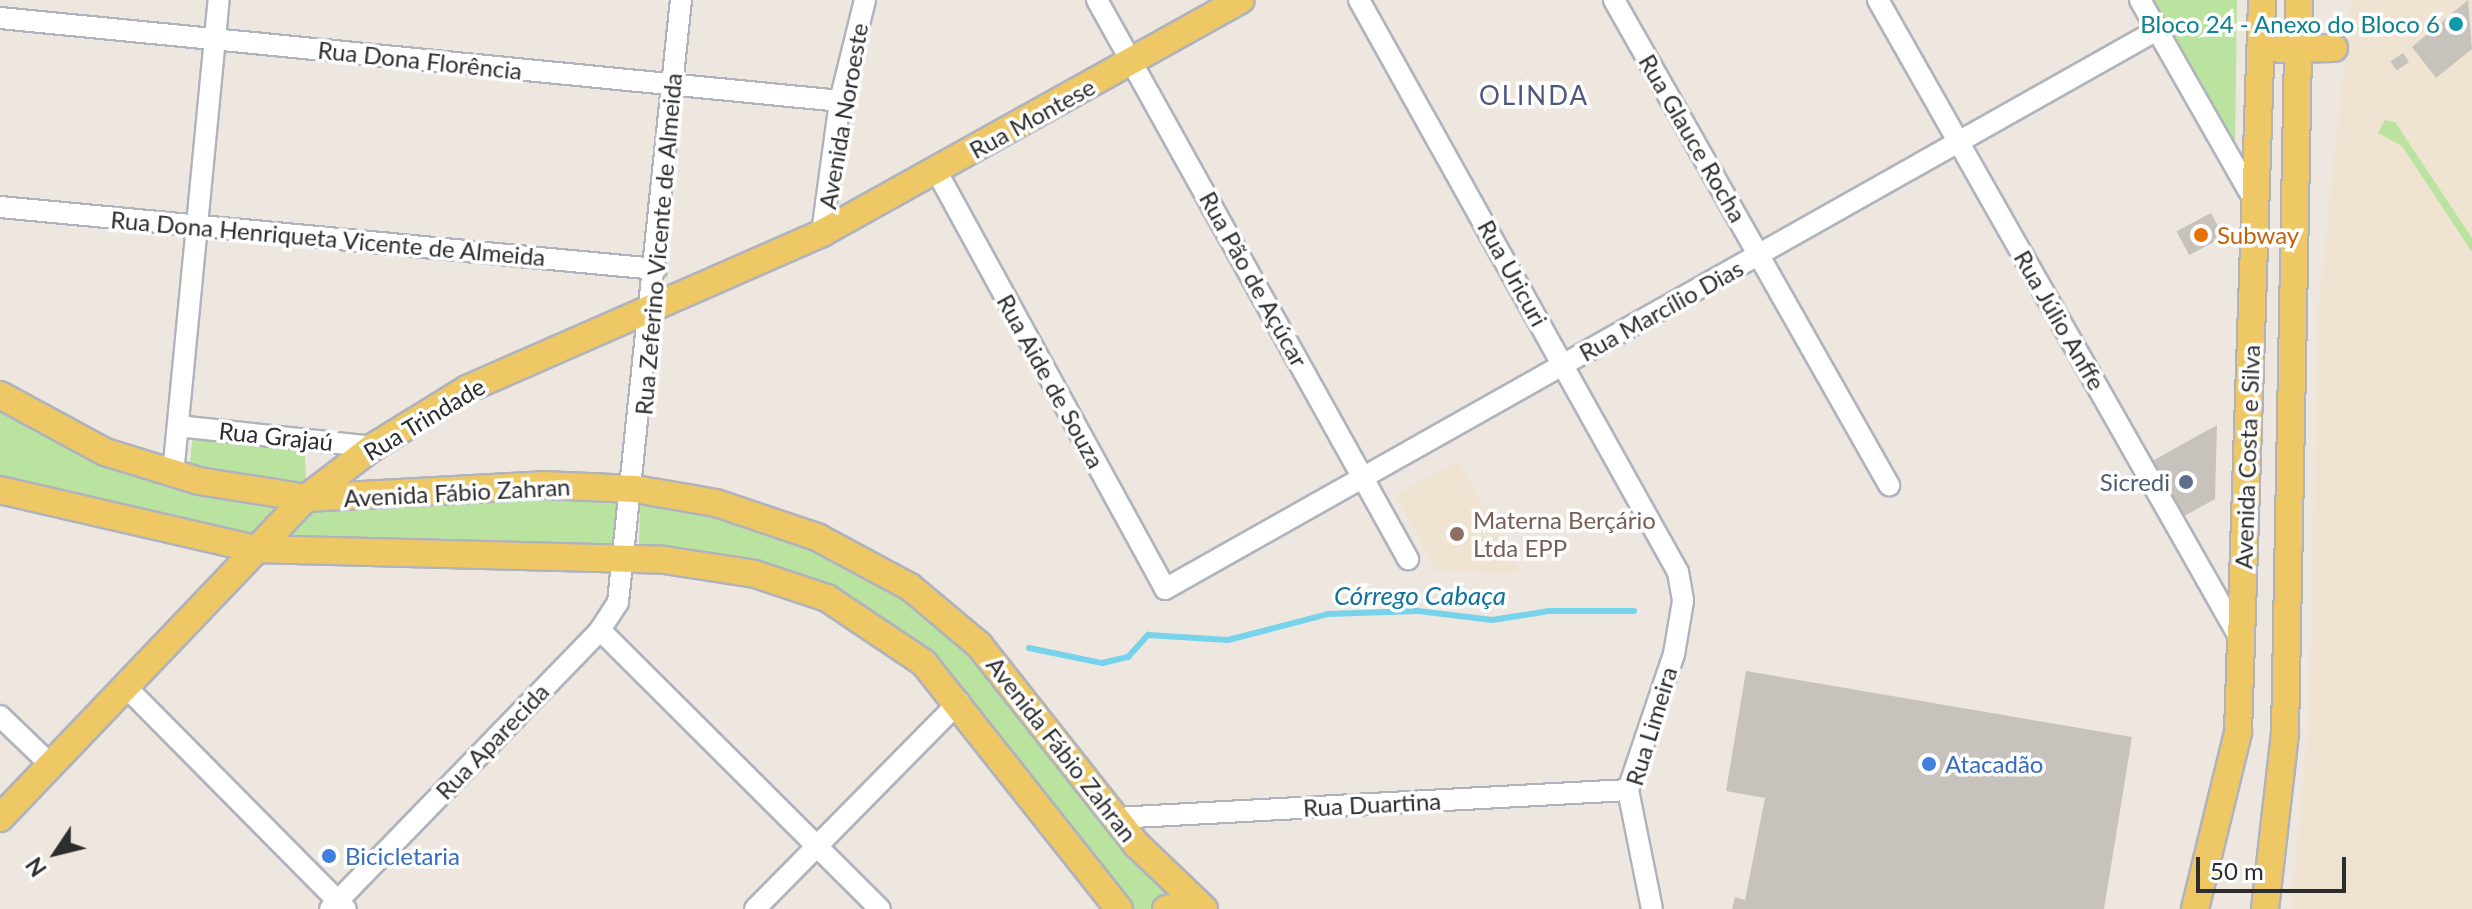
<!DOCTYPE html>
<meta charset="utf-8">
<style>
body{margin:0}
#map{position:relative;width:2472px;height:909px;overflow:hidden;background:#eee7e0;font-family:Lato,sans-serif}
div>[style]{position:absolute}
.education>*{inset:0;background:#efe4d1}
.green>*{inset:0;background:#b9e39f}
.stream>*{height:6px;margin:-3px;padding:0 3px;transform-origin:3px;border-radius:3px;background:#77d3ec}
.building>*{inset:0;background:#c7c2bb;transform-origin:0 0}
.roads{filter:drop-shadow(2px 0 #b0b3bd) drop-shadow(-2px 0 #b0b3bd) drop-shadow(0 2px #b0b3bd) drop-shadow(0 -2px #b0b3bd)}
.minor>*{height:20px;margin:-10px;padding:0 10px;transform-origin:10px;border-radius:10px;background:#fff}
.major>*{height:26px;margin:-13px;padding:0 13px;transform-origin:13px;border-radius:13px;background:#eec865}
.dots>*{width:22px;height:22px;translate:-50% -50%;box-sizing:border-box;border:4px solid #fff;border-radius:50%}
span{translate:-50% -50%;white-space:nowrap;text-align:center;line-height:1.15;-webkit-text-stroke:7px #fff;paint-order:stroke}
.culture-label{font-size:24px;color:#0d838f}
.right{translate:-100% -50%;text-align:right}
.street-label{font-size:24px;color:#2d2d2d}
.food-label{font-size:24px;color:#c56008}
.left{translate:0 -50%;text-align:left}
.service-label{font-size:24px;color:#4e5e75}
.education-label{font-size:24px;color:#785e54}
.shop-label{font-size:24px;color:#366cbe}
.neighbourhood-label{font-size:26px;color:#4e587e;letter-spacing:2px}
.water-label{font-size:26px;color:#11739d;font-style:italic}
.north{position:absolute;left:16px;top:813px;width:80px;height:80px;-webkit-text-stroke:6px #fff;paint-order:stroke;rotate:235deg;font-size:22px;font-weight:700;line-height:32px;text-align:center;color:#2d2d2d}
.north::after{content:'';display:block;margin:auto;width:28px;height:36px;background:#2d2d2d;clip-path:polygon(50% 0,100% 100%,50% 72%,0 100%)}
.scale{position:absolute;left:2196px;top:857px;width:150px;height:36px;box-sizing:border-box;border:4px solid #2d2d2d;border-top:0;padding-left:10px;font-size:24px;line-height:28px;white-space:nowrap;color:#2d2d2d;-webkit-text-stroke:6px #fff;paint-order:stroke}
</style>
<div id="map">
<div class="education">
<div style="clip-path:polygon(2351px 0,2472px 0,2472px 909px,2291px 909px,2309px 718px,2318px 310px)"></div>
<div style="clip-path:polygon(1458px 461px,1520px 573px,1437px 572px,1395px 495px)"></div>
</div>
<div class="green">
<div style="clip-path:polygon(2149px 0,2237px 0,2235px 151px)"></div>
<div style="clip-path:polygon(2385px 120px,2395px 122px,2472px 238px,2472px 252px,2402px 146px,2378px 133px)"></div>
<div style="clip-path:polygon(0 411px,100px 461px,295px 504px,259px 542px,0 482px)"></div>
<div style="clip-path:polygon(193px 433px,289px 441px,305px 454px,306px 484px,298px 492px,189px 472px)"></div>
<div style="clip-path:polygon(493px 496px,629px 497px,624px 550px,269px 544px,309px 504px)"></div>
<div style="clip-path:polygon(640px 501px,710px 510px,866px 567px,974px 650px,1192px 909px,1129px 909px,935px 662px,899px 630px,835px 589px,639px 550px)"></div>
</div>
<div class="stream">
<div style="left:1029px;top:648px;width:75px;rotate:11.6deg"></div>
<div style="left:1102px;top:663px;width:27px;rotate:-13deg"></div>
<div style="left:1128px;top:657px;width:30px;rotate:-48deg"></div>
<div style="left:1148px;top:635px;width:80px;rotate:3.6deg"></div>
<div style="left:1228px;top:640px;width:103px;rotate:-14.6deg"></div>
<div style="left:1328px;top:614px;width:90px;rotate:-1.9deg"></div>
<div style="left:1418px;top:611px;width:75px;rotate:6.9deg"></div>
<div style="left:1492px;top:620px;width:58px;rotate:-9deg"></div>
<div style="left:1549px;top:611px;width:85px"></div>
</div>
<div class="building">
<div style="clip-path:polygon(2468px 0,2472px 49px,2436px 78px,2412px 47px)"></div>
<div style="left:2403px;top:53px;width:11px;height:15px;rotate:56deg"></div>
<div style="left:2211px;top:213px;width:27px;height:39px;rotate:62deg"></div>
<div style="clip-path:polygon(2217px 425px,2215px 499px,2177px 520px,2147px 464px)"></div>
<div style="clip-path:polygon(1746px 671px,2132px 737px,2104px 909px,1732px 909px,1735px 897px,1745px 900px,1765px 798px,1726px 791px)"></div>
</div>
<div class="roads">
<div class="minor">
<div style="left:1097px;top:0;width:640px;rotate:60.91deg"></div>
<div style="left:1359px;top:0;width:655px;rotate:60.85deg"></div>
<div style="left:1678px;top:572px;width:29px;rotate:80deg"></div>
<div style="left:1683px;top:601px;width:54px;rotate:99.6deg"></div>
<div style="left:1674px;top:654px;width:144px;rotate:108.7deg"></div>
<div style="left:1628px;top:790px;width:121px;rotate:78.6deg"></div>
<div style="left:1614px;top:0;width:558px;rotate:60.45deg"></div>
<div style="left:1878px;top:0;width:736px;rotate:60.44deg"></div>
<div style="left:2140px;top:0;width:232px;rotate:60.3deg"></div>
<div style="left:0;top:18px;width:844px;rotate:5.64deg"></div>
<div style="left:937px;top:172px;width:475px;rotate:61.3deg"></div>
<div style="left:1165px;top:589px;width:1139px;rotate:-29.4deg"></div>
<div style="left:0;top:207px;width:659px;rotate:5.4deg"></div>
<div style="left:822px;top:233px;width:133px;rotate:-82.2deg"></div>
<div style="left:840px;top:101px;width:104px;rotate:-76.1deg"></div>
<div style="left:178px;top:426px;width:196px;rotate:6.1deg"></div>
<div style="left:173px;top:474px;width:476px;rotate:-84.5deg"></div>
<div style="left:600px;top:630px;width:395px;rotate:44.9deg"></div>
<div style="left:127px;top:688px;width:311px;rotate:45.3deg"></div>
<div style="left:0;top:716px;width:71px;rotate:43.9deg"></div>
<div style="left:1116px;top:818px;width:513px;rotate:-3.13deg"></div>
<div style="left:330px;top:909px;width:388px;rotate:-45.9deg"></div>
<div style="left:600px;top:630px;width:33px;rotate:-57deg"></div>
<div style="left:618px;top:602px;width:605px;rotate:-84.03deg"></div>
<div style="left:755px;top:909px;width:291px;rotate:-45.4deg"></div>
</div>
<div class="major">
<div style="left:2280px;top:49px;width:54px;rotate:-1.1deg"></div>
<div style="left:0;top:395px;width:119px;rotate:28.5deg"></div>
<div style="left:105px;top:452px;width:98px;rotate:17.1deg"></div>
<div style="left:199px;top:481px;width:108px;rotate:9deg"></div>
<div style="left:306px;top:498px;width:237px;rotate:-3.1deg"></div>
<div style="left:543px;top:485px;width:92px;rotate:2.5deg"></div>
<div style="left:635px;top:489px;width:82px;rotate:9.8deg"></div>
<div style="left:716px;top:503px;width:107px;rotate:18.6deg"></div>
<div style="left:817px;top:537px;width:106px;rotate:28.3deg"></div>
<div style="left:910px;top:587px;width:90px;rotate:40deg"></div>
<div style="left:979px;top:645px;width:253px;rotate:51.7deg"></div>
<div style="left:1136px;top:844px;width:94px;rotate:43.7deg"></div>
<div style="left:0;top:490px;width:263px;rotate:13deg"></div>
<div style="left:256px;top:549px;width:408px;rotate:1.5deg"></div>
<div style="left:664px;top:560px;width:92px;rotate:8.7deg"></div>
<div style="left:755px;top:574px;width:76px;rotate:18.4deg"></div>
<div style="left:827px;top:598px;width:117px;rotate:33.8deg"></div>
<div style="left:924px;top:663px;width:314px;rotate:51.6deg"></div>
<div style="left:0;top:818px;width:443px;rotate:-46.3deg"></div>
<div style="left:306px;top:498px;width:84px;rotate:-37.3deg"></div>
<div style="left:373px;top:447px;width:110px;rotate:-31.7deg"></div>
<div style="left:467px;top:389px;width:388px;rotate:-23.7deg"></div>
<div style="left:822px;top:233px;width:479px;rotate:-29.1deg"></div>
<div style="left:1166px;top:909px;width:29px;rotate:-14deg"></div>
<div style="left:2195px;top:909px;width:182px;rotate:-76.3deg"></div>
<div style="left:2238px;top:732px;width:732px;rotate:-88.12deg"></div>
<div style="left:2265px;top:909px;width:176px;rotate:-83.5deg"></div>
<div style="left:2285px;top:734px;width:734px;rotate:-88.91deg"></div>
</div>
</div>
<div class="dots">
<div style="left:2456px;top:24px;background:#0f9aa8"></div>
<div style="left:2201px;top:235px;background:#e8710a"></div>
<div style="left:2186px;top:482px;background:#5c6f8a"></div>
<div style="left:1457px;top:534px;background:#8d6e63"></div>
<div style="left:1929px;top:764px;background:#3f7fe0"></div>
<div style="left:329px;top:856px;background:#3f7fe0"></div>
</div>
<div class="culture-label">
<span class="right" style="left:2440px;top:24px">Bloco 24 - Anexo do Bloco 6</span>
</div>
<div class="street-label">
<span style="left:420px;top:60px;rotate:6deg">Rua Dona Florência</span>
<span style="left:843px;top:116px;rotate:-80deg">Avenida Noroeste</span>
<span style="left:1032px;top:118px;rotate:-29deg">Rua Montese</span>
<span style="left:1693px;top:138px;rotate:60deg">Rua Glauce Rocha</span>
<span style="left:328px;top:238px;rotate:5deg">Rua Dona Henriqueta Vicente de Almeida</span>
<span style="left:658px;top:244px;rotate:-85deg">Rua Zeferino Vicente de Almeida</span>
<span style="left:1513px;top:273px;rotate:61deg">Rua Uricuri</span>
<span style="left:1254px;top:279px;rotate:61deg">Rua Pão de Açúcar</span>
<span style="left:1661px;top:310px;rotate:-29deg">Rua Marcílio Dias</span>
<span style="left:2060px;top:320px;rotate:60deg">Rua Júlio Anffe</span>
<span style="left:1051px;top:381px;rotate:61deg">Rua Aide de Souza</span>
<span style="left:424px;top:419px;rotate:-31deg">Rua Trindade</span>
<span style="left:276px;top:436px;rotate:6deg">Rua Grajaú</span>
<span style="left:2247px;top:457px;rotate:-88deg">Avenida Costa e Silva</span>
<span style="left:457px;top:492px;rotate:-3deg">Avenida Fábio Zahran</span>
<span style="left:1651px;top:726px;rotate:-73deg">Rua Limeira</span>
<span style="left:492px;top:741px;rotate:-46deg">Rua Aparecida</span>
<span style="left:1062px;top:749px;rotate:52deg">Avenida Fábio Zahran</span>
<span style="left:1372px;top:804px;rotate:-3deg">Rua Duartina</span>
</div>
<div class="food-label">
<span class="left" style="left:2217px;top:235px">Subway</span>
</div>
<div class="service-label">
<span class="right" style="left:2170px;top:482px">Sicredi</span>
</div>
<div class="education-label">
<span class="left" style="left:1473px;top:534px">Materna Berçário<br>Ltda EPP</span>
</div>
<div class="shop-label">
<span class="left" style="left:1945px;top:764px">Atacadão</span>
<span class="left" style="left:345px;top:856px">Bicicletaria</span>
</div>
<div class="neighbourhood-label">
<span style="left:1534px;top:96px">OLINDA</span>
</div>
<div class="water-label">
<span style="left:1420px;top:596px">Córrego Cabaça</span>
</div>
<div class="north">N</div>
<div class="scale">50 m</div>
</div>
